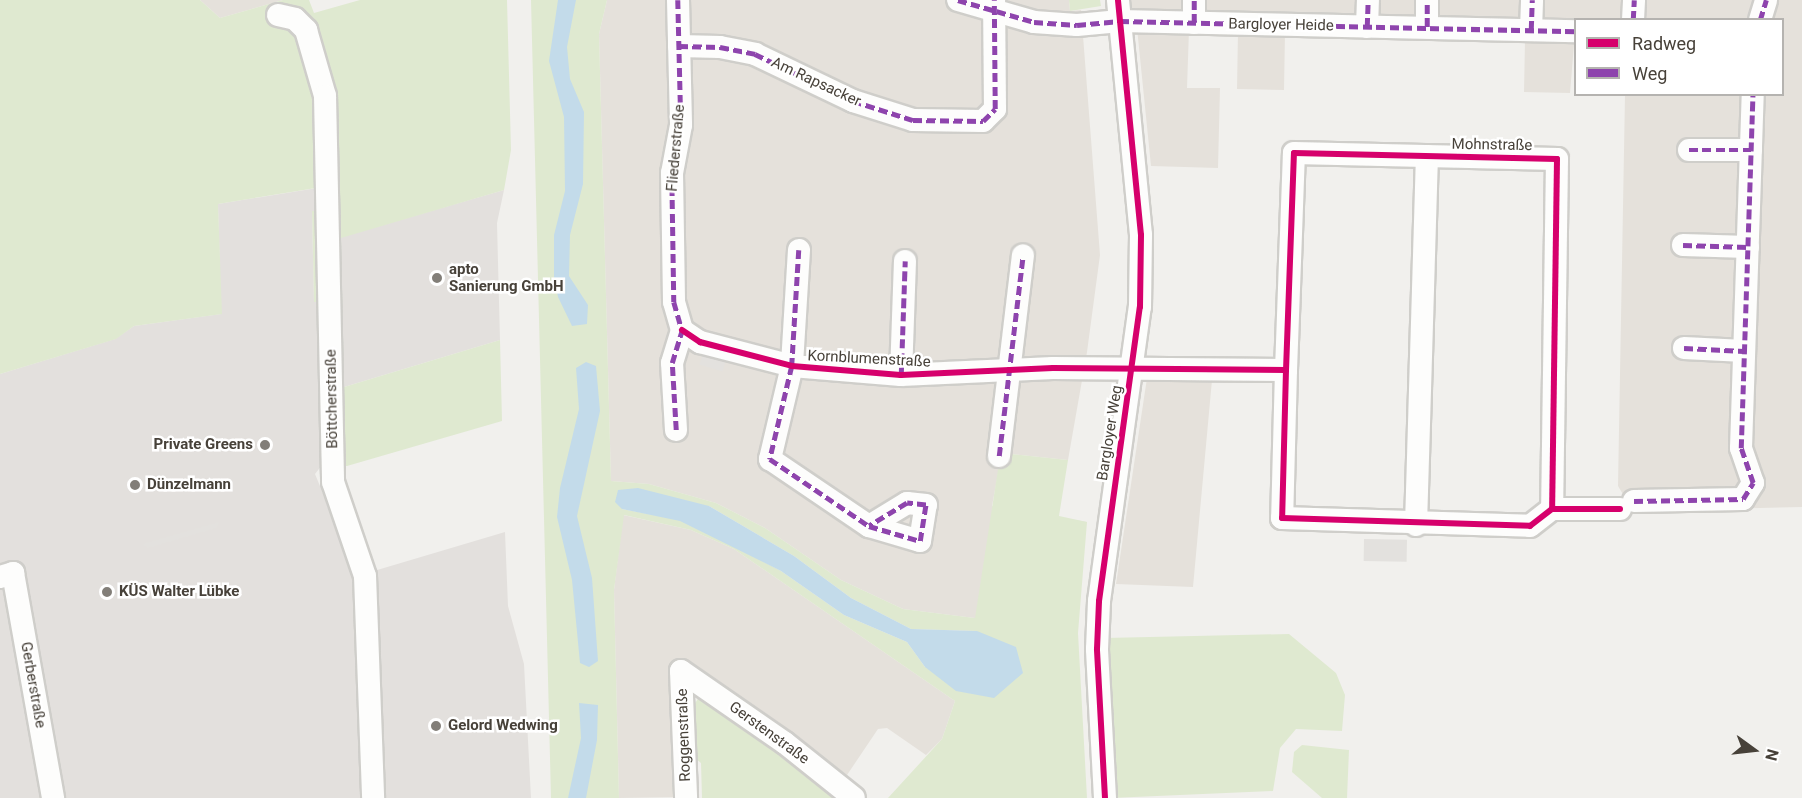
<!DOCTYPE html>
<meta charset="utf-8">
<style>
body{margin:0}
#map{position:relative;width:1802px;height:798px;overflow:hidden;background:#f1f0ed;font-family:Roboto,sans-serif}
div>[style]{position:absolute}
.residential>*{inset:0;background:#e5e1db}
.industrial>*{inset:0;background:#e3e0dd}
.green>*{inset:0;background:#dfe9d0}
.parking>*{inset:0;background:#e3e1de;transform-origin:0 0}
.water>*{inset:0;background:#c3dbea}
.roads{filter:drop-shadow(2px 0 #cfceca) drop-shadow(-2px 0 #cfceca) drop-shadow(0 2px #cfceca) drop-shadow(0 -2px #cfceca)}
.minor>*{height:22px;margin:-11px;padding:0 11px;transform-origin:11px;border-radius:11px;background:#fdfdfc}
.quiet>*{height:4.5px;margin-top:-2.25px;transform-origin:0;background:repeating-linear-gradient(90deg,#8e44ad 0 9px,transparent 0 13.5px)}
.cycleway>*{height:6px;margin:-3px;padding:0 3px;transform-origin:3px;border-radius:3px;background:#d6006c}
.dots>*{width:16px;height:16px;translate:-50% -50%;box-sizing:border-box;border:3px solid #fff;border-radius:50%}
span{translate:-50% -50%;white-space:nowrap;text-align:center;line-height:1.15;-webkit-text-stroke:5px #fff;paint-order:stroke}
.street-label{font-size:15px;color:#474139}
.poi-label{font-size:15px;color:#474139;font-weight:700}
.left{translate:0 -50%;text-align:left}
.right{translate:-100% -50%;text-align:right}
.legend{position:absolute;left:1574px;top:18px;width:210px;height:78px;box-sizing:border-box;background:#fff;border:2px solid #b5b3b0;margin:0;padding:8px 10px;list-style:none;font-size:18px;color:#474139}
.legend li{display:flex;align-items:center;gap:12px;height:30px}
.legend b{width:30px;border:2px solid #b5b3b0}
.north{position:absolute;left:1724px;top:720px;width:60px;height:60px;-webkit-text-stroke:4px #fff;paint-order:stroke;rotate:105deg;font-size:16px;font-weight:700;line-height:24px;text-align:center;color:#474139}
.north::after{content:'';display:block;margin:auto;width:21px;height:27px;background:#474139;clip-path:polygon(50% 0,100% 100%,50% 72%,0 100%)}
</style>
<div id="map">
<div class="residential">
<div style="clip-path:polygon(200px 0,283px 0,220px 18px)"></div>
<div style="clip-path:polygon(607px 0,1069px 0,1070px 11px,1081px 10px,1100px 255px,1087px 352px,1068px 460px,1012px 454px,1011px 464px,1000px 463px,992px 506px,1087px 522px,975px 618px,903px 609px,841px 580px,765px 528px,716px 503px,649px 484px,611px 481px,599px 34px)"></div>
<div style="clip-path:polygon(1123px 0,1802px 0,1802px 507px,1633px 511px,1618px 486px,1625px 95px,1782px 94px,1782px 20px,1576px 20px,1570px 93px,1524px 92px,1525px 40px,1285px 33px,1284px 90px,1237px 89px,1238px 31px,1189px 30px,1187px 88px,1220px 88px,1218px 168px,1151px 166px,1137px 28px)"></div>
<div style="clip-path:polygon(1147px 378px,1212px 380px,1193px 587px,1116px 584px)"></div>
<div style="clip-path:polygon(623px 515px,691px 530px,734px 549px,955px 701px,942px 739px,926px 755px,887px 728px,878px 729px,847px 775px,711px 678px,699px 697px,679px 702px,681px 797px,619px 798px,614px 590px)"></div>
</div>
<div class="industrial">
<div style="clip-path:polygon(317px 188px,318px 211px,312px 212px,314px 301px,320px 302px,322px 465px,315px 474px,357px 576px,505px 532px,508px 606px,524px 664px,531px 798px,0 798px,0 374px,115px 339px,134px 326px,221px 314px,218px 204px)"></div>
<div style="clip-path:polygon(504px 190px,497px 223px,500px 340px,344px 387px,341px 237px)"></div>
</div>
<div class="green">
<div style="clip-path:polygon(0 0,200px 0,220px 18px,283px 0,309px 0,314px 13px,360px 0,507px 0,511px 150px,504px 190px,341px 238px,344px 387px,500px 340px,502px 421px,347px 466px,322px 465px,320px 302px,314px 302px,312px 211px,317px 211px,316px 188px,218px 204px,222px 314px,134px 326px,116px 339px,0 374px)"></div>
<div style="clip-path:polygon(evenodd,531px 0,607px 0,599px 34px,611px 481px,649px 484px,716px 503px,765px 528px,841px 580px,903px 609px,975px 618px,999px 463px,1010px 464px,1011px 454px,1068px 460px,1059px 516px,1087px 522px,1078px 633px,1087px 798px,888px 798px,942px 739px,955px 701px,734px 549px,691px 530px,624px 515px,614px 590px,619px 798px,551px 798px,531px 0,709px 506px,794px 556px,851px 598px,911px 629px,977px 631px,925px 667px,907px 642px,844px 615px,781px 571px,737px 547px,680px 520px,622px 509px,709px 506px)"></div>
<div style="clip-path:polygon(1069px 0,1100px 0,1101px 6px,1070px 11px)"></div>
<div style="clip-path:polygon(1289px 634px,1336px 673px,1345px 695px,1342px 731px,1296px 729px,1280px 748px,1273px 791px,1111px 798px,1105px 638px)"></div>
<div style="clip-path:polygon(699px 697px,824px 787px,837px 798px,702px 798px,701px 763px,695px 758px,694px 705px)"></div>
<div style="clip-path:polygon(1302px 745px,1349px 750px,1347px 798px,1322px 798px,1292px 772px,1294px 752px)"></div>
</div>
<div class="parking">
<div style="left:703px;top:353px;width:24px;height:12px;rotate:17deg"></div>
<div style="clip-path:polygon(219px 522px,216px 528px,148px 548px,142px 544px)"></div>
<div style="left:1364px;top:539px;width:43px;height:22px;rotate:1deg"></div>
</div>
<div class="water">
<div style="clip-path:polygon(558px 0,576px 0,567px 47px,570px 79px,584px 112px,583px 184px,570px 235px,569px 276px,588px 305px,587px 324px,572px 326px,558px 297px,554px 277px,554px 235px,565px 191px,564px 117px,549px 61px)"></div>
<div style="clip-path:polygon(586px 362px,596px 366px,600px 411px,577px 516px,592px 578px,598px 661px,589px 667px,580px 663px,572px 580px,557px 517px,560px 488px,579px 409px,576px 368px)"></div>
<div style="clip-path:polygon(638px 488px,709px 506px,794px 556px,851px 598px,911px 629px,977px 631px,1016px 647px,1023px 673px,994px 698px,956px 691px,925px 667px,907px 642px,844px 615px,781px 571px,680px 521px,622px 509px,615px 502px,618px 490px)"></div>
<div style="clip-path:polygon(579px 703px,598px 705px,597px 740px,586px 798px,568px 798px,581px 738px)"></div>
</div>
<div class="roads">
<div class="minor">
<div style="left:678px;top:0;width:125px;rotate:88.6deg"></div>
<div style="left:681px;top:125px;width:49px;rotate:100.6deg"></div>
<div style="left:672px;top:173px;width:129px;rotate:89.1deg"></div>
<div style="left:674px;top:302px;width:29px;rotate:74deg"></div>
<div style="left:958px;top:0;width:79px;rotate:16.1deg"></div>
<div style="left:1034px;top:22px;width:43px;rotate:4deg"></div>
<div style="left:1077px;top:25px;width:43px;rotate:-5.3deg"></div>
<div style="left:1120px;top:21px;width:456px;rotate:1.3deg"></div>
<div style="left:278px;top:15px;width:17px;rotate:13deg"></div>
<div style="left:295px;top:19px;width:16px;rotate:45deg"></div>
<div style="left:306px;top:30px;width:69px;rotate:73.9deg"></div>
<div style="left:325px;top:96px;width:386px;rotate:88.8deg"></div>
<div style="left:333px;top:482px;width:99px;rotate:71.2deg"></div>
<div style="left:365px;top:576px;width:222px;rotate:87.9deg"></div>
<div style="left:1633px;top:20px;width:20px;rotate:-87deg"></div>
<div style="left:1760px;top:20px;width:21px;rotate:-73deg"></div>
<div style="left:1194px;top:23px;width:23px;rotate:-90deg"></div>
<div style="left:1367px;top:27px;width:27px;rotate:-88deg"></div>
<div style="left:1427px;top:27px;width:27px;rotate:-90deg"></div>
<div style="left:1531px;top:30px;width:30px;rotate:-88deg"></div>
<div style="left:679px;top:46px;width:41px;rotate:1.4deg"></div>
<div style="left:720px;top:47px;width:36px;rotate:11deg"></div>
<div style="left:755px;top:54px;width:109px;rotate:25.6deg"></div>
<div style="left:853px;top:101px;width:63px;rotate:17.6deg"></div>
<div style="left:913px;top:120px;width:70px;rotate:0.8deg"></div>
<div style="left:983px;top:121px;width:17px;rotate:-45deg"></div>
<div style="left:995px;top:109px;width:109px;rotate:-90.5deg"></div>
<div style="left:1689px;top:150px;width:62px"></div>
<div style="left:1683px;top:245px;width:65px;rotate:1.8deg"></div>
<div style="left:799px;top:250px;width:116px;rotate:93.5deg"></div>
<div style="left:792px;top:366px;width:96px;rotate:103.3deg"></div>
<div style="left:770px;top:459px;width:120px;rotate:34.1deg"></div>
<div style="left:869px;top:526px;width:53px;rotate:16.4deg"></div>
<div style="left:920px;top:541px;width:36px;rotate:-81deg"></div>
<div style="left:926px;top:505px;width:19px;rotate:-174deg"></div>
<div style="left:907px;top:503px;width:44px;rotate:148.8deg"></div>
<div style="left:682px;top:330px;width:22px;rotate:34deg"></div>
<div style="left:700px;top:342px;width:95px;rotate:14.6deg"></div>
<div style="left:792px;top:366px;width:109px;rotate:4.7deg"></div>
<div style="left:901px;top:375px;width:152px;rotate:-2.6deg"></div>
<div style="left:1053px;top:368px;width:233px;rotate:0.5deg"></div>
<div style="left:1286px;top:370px;width:148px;rotate:91.5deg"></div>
<div style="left:1282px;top:518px;width:248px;rotate:1.8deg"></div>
<div style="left:1530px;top:526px;width:28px;rotate:-38deg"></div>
<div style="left:1552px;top:509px;width:68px"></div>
<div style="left:1684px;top:348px;width:60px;rotate:2.9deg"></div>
<div style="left:1286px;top:370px;width:217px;rotate:-87.9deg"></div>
<div style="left:1294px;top:153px;width:263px;rotate:1.3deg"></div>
<div style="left:1557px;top:159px;width:350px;rotate:90.8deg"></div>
<div style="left:901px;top:375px;width:114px;rotate:-88deg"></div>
<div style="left:676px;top:430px;width:67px;rotate:-93.4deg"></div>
<div style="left:672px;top:363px;width:34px;rotate:-73deg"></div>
<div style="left:999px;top:456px;width:202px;rotate:-83.2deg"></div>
<div style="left:1634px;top:501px;width:109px;rotate:-1.1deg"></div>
<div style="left:1743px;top:499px;width:19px;rotate:-58deg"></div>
<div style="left:1753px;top:483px;width:37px;rotate:-109deg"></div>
<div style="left:1741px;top:448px;width:354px;rotate:-88.1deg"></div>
<div style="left:1416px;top:525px;width:369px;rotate:-88.3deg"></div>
<div style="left:0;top:577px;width:14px;rotate:-17deg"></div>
<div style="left:13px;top:573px;width:229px;rotate:79.9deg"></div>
<div style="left:681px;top:671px;width:126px;rotate:34.7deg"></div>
<div style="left:785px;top:743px;width:88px;rotate:38.6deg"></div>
<div style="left:681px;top:671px;width:127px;rotate:87.7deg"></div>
<div style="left:1105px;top:798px;width:149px;rotate:-93.1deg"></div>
<div style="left:1097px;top:649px;width:48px;rotate:-87.6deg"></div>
<div style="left:1099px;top:601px;width:297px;rotate:-82.1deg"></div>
<div style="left:1140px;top:307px;width:72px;rotate:-89.2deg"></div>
<div style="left:1141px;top:235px;width:236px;rotate:-95.6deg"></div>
</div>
</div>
<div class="quiet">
<div style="left:678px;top:0;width:125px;rotate:88.6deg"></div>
<div style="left:681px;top:125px;width:49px;rotate:100.6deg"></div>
<div style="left:672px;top:173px;width:129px;rotate:89.1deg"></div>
<div style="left:674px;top:302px;width:29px;rotate:74deg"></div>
<div style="left:958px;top:0;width:79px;rotate:16.1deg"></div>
<div style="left:1034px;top:22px;width:43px;rotate:4deg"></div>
<div style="left:1077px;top:25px;width:43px;rotate:-5.3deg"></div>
<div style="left:1120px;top:21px;width:456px;rotate:1.3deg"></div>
<div style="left:1633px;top:20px;width:20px;rotate:-87deg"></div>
<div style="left:1760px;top:20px;width:21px;rotate:-73deg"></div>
<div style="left:1194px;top:23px;width:23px;rotate:-90deg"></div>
<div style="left:1367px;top:27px;width:27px;rotate:-88deg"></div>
<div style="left:1427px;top:27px;width:27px;rotate:-90deg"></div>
<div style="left:1531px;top:30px;width:30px;rotate:-88deg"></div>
<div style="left:679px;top:46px;width:41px;rotate:1.4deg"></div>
<div style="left:720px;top:47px;width:36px;rotate:11deg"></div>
<div style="left:755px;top:54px;width:109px;rotate:25.6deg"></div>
<div style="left:853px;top:101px;width:63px;rotate:17.6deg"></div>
<div style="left:913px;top:120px;width:70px;rotate:0.8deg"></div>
<div style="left:983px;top:121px;width:17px;rotate:-45deg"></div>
<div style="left:995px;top:109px;width:109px;rotate:-90.5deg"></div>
<div style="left:1689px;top:150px;width:62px"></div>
<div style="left:1683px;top:245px;width:65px;rotate:1.8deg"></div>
<div style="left:799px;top:250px;width:116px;rotate:93.5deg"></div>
<div style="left:792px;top:366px;width:96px;rotate:103.3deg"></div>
<div style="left:770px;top:459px;width:120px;rotate:34.1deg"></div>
<div style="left:869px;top:526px;width:53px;rotate:16.4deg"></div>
<div style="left:920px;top:541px;width:36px;rotate:-81deg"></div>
<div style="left:926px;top:505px;width:19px;rotate:-174deg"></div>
<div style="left:907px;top:503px;width:44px;rotate:148.8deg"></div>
<div style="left:1684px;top:348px;width:60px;rotate:2.9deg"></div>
<div style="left:901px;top:375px;width:114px;rotate:-88deg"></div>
<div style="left:676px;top:430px;width:67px;rotate:-93.4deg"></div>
<div style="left:672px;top:363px;width:34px;rotate:-73deg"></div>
<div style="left:999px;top:456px;width:202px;rotate:-83.2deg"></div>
<div style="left:1634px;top:501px;width:109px;rotate:-1.1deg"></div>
<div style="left:1743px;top:499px;width:19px;rotate:-58deg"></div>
<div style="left:1753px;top:483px;width:37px;rotate:-109deg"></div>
<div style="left:1741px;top:448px;width:354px;rotate:-88.1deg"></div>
</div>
<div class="cycleway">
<div style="left:682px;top:330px;width:22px;rotate:34deg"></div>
<div style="left:700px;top:342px;width:95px;rotate:14.6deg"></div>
<div style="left:792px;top:366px;width:109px;rotate:4.7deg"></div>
<div style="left:901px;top:375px;width:152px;rotate:-2.6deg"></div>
<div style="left:1053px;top:368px;width:233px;rotate:0.5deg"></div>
<div style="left:1286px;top:370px;width:148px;rotate:91.5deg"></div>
<div style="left:1282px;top:518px;width:248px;rotate:1.8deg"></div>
<div style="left:1530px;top:526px;width:28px;rotate:-38deg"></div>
<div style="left:1552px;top:509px;width:68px"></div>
<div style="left:1286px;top:370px;width:217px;rotate:-87.9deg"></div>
<div style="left:1294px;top:153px;width:263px;rotate:1.3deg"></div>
<div style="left:1557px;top:159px;width:350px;rotate:90.8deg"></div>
<div style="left:1105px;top:798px;width:149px;rotate:-93.1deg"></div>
<div style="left:1097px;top:649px;width:48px;rotate:-87.6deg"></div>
<div style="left:1099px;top:601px;width:297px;rotate:-82.1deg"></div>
<div style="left:1140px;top:307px;width:72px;rotate:-89.2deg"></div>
<div style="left:1141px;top:235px;width:236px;rotate:-95.6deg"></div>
</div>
<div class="dots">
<div style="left:437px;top:278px;background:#827e78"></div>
<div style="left:265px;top:445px;background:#827e78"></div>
<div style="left:135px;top:485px;background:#827e78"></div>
<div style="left:107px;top:592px;background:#827e78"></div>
<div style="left:436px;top:726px;background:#827e78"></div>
</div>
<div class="street-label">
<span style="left:1281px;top:25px;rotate:1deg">Bargloyer Heide</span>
<span style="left:816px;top:82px;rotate:25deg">Am Rapsacker</span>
<span style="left:1492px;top:145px;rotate:1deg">Mohnstraße</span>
<span style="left:676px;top:148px;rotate:-85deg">Fliederstraße</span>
<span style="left:869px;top:359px;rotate:3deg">Kornblumenstraße</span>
<span style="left:332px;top:399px;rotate:-91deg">Böttcherstraße</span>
<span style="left:1110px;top:433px;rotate:-81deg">Bargloyer Weg</span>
<span style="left:33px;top:685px;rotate:80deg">Gerberstraße</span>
<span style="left:769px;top:733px;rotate:36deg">Gerstenstraße</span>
<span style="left:684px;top:735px;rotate:-92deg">Roggenstraße</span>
</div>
<div class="poi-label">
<span class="left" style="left:449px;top:278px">apto<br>Sanierung GmbH</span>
<span class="right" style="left:253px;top:445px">Private Greens</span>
<span class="left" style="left:147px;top:485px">Dünzelmann</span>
<span class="left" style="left:119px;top:592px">KÜS Walter Lübke</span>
<span class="left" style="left:448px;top:726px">Gelord Wedwing</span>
</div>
<ul class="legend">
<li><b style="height:8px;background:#d6006c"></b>Radweg</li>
<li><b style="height:8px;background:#8e44ad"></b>Weg</li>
</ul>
<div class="north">N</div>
</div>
